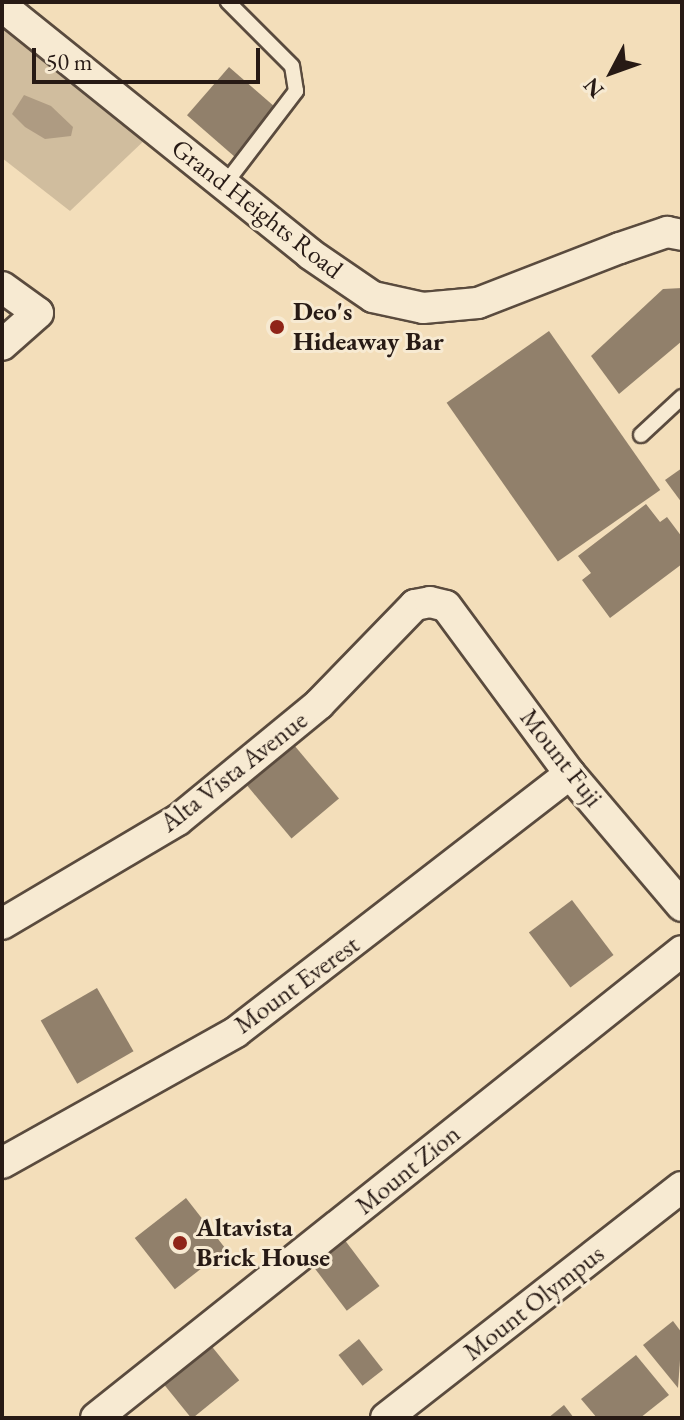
<!DOCTYPE html>
<style>
body{margin:0}
#map{position:relative;width:684px;height:1420px;overflow:hidden;background:#f3deba;font-family:"EB Garamond",serif}
div>[style]{position:absolute}
.green>*{inset:0;background:#d0bd9e}
.water>*{inset:0;background:#ae9b82}
.building>*{inset:0;background:#91806b;transform-origin:0 0}
.roads{filter:drop-shadow(2px 0 #5a4b3e) drop-shadow(-2px 0 #5a4b3e) drop-shadow(0 2px #5a4b3e) drop-shadow(0 -2px #5a4b3e)}
.lane>*{height:14px;margin:-7px;padding:0 7px;transform-origin:7px;border-radius:7px;background:#f7ead2}
.street>*{height:30px;margin:-15px;padding:0 15px;transform-origin:15px;border-radius:15px;background:#f7ead2}
.dots>*{width:22px;height:22px;translate:-50% -50%;box-sizing:border-box;border:4px solid #f7ead2;border-radius:50%}
span{translate:-50% -50%;white-space:nowrap;text-align:center;line-height:1.15;-webkit-text-stroke:6px #f7ead2;paint-order:stroke}
.street-label{font-size:26px;color:#271a15}
.poi-label{font-size:26px;color:#271a15;font-weight:700}
.left{translate:0 -50%;text-align:left}
.frame{position:absolute;inset:0;border:4px solid #271a15;pointer-events:none}
.north{position:absolute;left:572px;top:32px;width:80px;height:80px;-webkit-text-stroke:6px #f7ead2;paint-order:stroke;rotate:229deg;font-size:22px;font-weight:700;line-height:32px;text-align:center;color:#271a15}
.north::after{content:'';display:block;margin:auto;width:28px;height:36px;background:#271a15;clip-path:polygon(50% 0,100% 100%,50% 72%,0 100%)}
.scale{position:absolute;left:32px;top:48px;width:228px;height:36px;box-sizing:border-box;border:4px solid #271a15;border-top:0;padding-left:10px;font-size:24px;line-height:28px;white-space:nowrap;color:#271a15;-webkit-text-stroke:6px #f7ead2;paint-order:stroke}
</style>
<div id="map">
<div class="green">
<div style="clip-path:polygon(2px 22px,149px 136px,70px 211px,2px 158px)"></div>
</div>
<div class="water">
<div style="clip-path:polygon(24px 95px,51px 106px,73px 127px,71px 136px,45px 139px,25px 127px,12px 114px)"></div>
</div>
<div class="building">
<div style="left:229px;top:67px;width:67px;height:64px;rotate:41deg"></div>
<div style="clip-path:polygon(682px 288px,682px 341px,619px 394px,591px 356px,663px 289px)"></div>
<div style="left:549px;top:331px;width:194px;height:125px;rotate:55deg"></div>
<div style="clip-path:polygon(682px 468px,682px 503px,665px 480px)"></div>
<div style="clip-path:polygon(646px 504px,660px 522px,667px 517px,682px 537px,682px 564px,610px 618px,582px 580px,591px 573px,578px 556px)"></div>
<div style="left:294px;top:745px;width:70px;height:62px;rotate:50deg"></div>
<div style="left:572px;top:900px;width:69px;height:54px;rotate:53deg"></div>
<div style="left:97px;top:988px;width:73px;height:65px;rotate:60deg"></div>
<div style="left:186px;top:1198px;width:65px;height:65px;rotate:52deg"></div>
<div style="left:344px;top:1239px;width:59px;height:41px;rotate:53deg"></div>
<div style="clip-path:polygon(673px 1321px,682px 1333px,678px 1388px,643px 1345px)"></div>
<div style="left:359px;top:1339px;width:39px;height:26px;rotate:52deg"></div>
<div style="left:209px;top:1343px;width:48px;height:61px;rotate:51deg"></div>
<div style="clip-path:polygon(636px 1355px,669px 1395px,640px 1418px,597px 1418px,581px 1399px)"></div>
<div style="clip-path:polygon(564px 1405px,574px 1418px,548px 1418px)"></div>
</div>
<div class="roads">
<div class="lane">
<div style="left:225px;top:184px;width:117px;rotate:-52.6deg"></div>
<div style="left:296px;top:91px;width:25px;rotate:-99deg"></div>
<div style="left:292px;top:66px;width:91px;rotate:-135deg"></div>
<div style="left:641px;top:435px;width:56px;rotate:-42.8deg"></div>
</div>
<div class="street">
<div style="left:2px;top:6px;width:395px;rotate:38.8deg"></div>
<div style="left:310px;top:254px;width:76px;rotate:34.3deg"></div>
<div style="left:373px;top:297px;width:51px;rotate:12.4deg"></div>
<div style="left:423px;top:308px;width:55px;rotate:-5.2deg"></div>
<div style="left:478px;top:303px;width:152px;rotate:-21.2deg"></div>
<div style="left:620px;top:248px;width:50px;rotate:-18.8deg"></div>
<div style="left:667px;top:232px;width:15px;rotate:11deg"></div>
<div style="left:2px;top:287px;width:44px;rotate:35.8deg"></div>
<div style="left:38px;top:313px;width:48px;rotate:138.4deg"></div>
<div style="left:2px;top:924px;width:204px;rotate:-30.6deg"></div>
<div style="left:178px;top:820px;width:183px;rotate:-39.4deg"></div>
<div style="left:319px;top:704px;width:138px;rotate:-45.9deg"></div>
<div style="left:415px;top:605px;width:15px;rotate:-11deg"></div>
<div style="left:430px;top:602px;width:16px;rotate:14deg"></div>
<div style="left:446px;top:606px;width:209px;rotate:53.6deg"></div>
<div style="left:570px;top:774px;width:173px;rotate:49.7deg"></div>
<div style="left:2px;top:1163px;width:268px;rotate:-29.2deg"></div>
<div style="left:236px;top:1032px;width:422px;rotate:-37.7deg"></div>
<div style="left:96px;top:1418px;width:749px;rotate:-38.55deg"></div>
<div style="left:386px;top:1418px;width:375px;rotate:-38deg"></div>
</div>
</div>
<div class="dots">
<div style="left:277px;top:327px;background:#8f2418"></div>
<div style="left:180px;top:1243px;background:#8f2418"></div>
</div>
<div class="street-label">
<span style="left:257px;top:209px;rotate:38deg">Grand Heights Road</span>
<span style="left:561px;top:758px;rotate:52deg">Mount Fuji</span>
<span style="left:234px;top:772px;rotate:-38deg">Alta Vista Avenue</span>
<span style="left:297px;top:985px;rotate:-36deg">Mount Everest</span>
<span style="left:408px;top:1170px;rotate:-39deg">Mount Zion</span>
<span style="left:534px;top:1303px;rotate:-38deg">Mount Olympus</span>
</div>
<div class="poi-label">
<span class="left" style="left:293px;top:327px">Deo's<br>Hideaway Bar</span>
<span class="left" style="left:196px;top:1243px">Altavista<br>Brick House</span>
</div>
<div class="frame"></div>
<div class="north">N</div>
<div class="scale">50 m</div>
</div>
